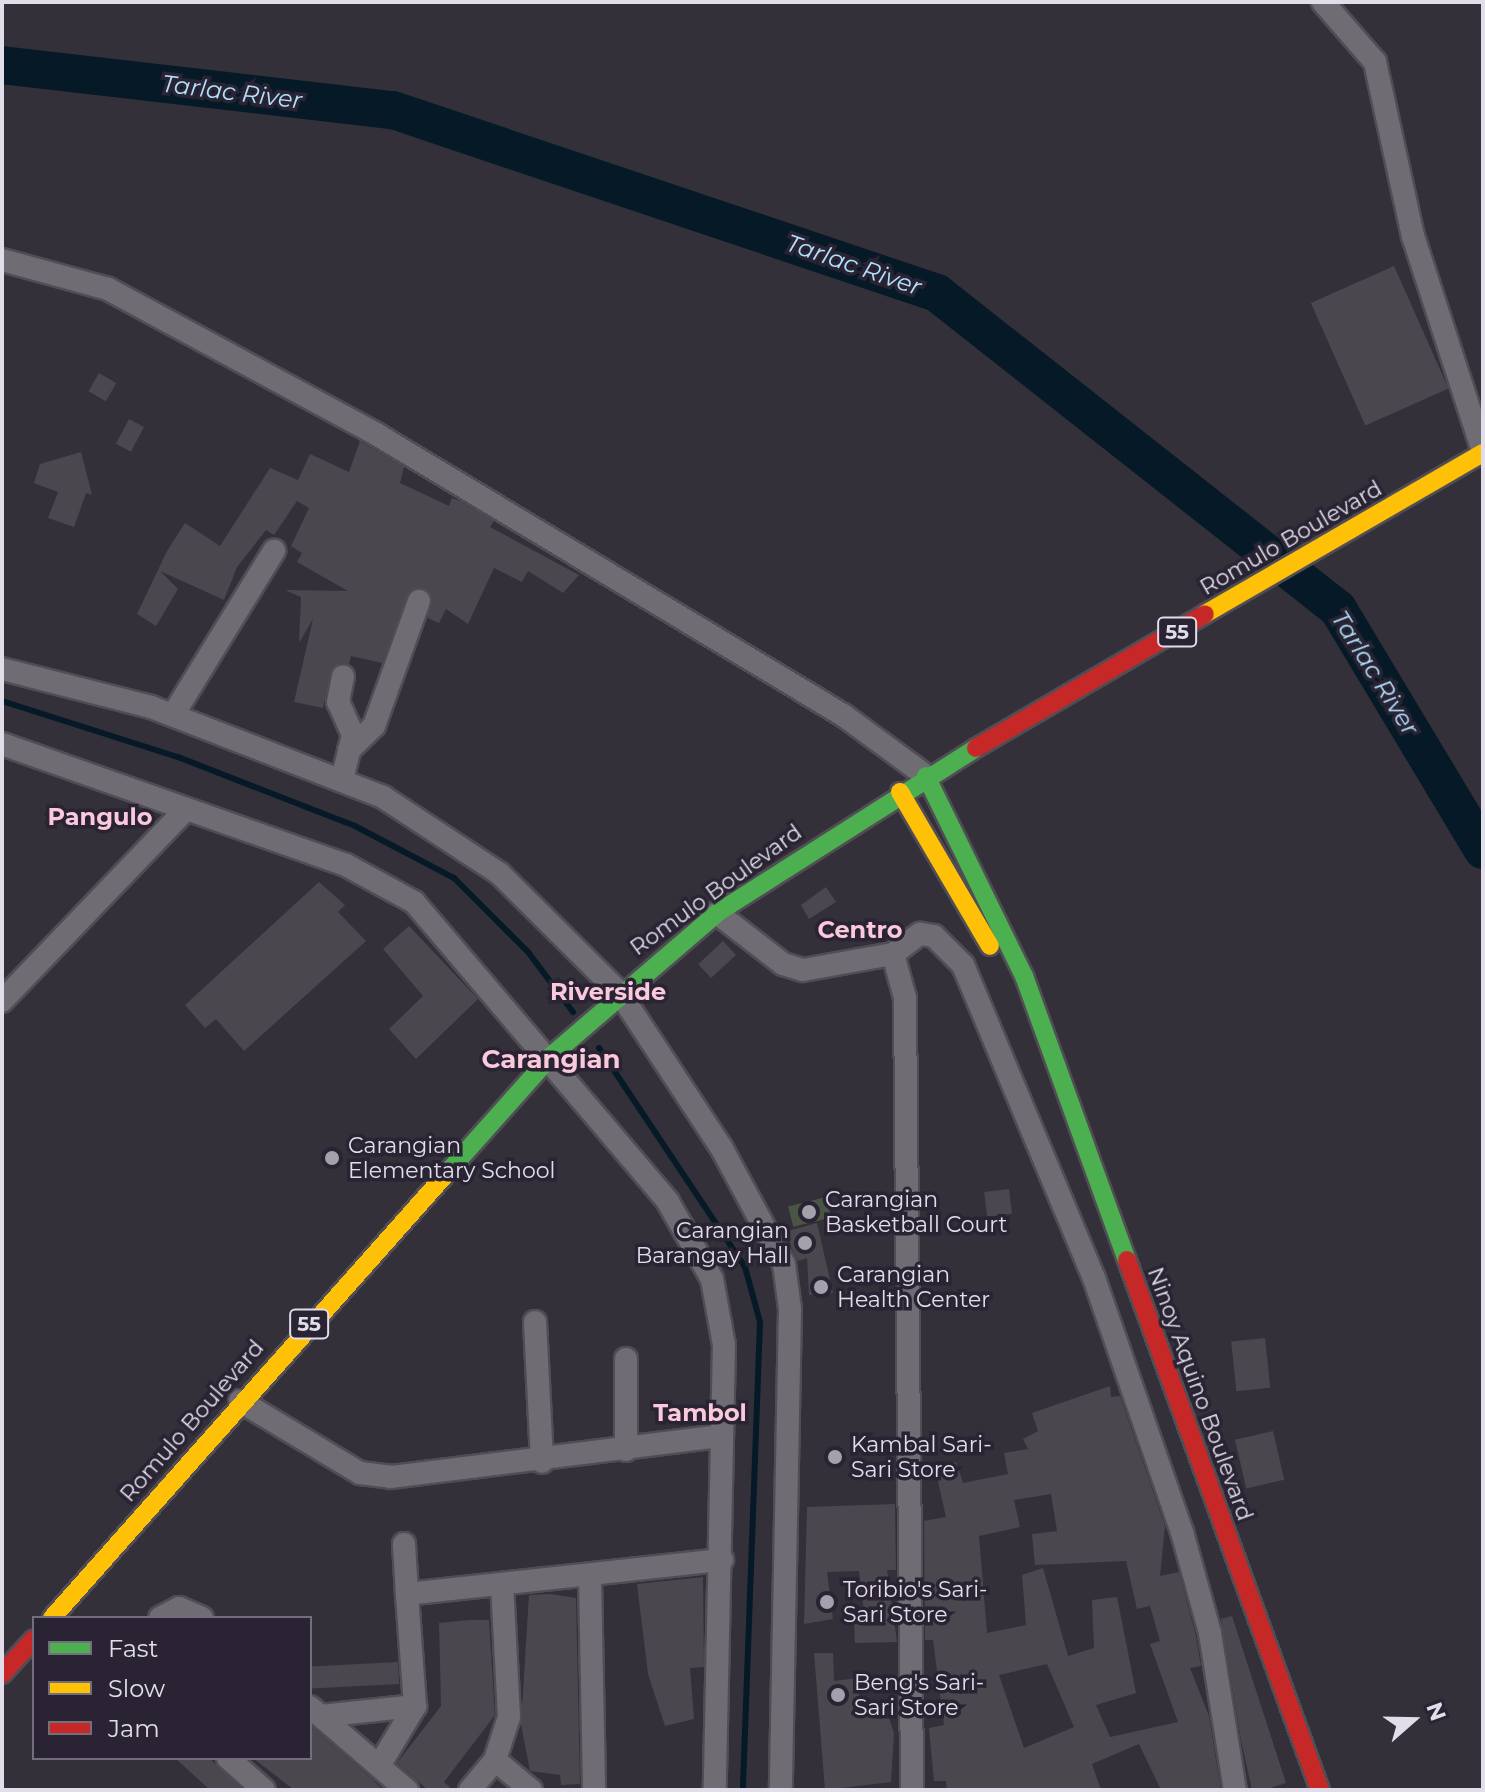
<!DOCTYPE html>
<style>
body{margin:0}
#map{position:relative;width:1485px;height:1792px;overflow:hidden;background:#34303a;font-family:Montserrat,sans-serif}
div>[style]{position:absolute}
.green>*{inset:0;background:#4b5544;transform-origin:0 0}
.stream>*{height:6px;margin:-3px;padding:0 3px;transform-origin:3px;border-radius:3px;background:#051a26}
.river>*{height:38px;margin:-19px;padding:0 19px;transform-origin:19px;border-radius:19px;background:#051a26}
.building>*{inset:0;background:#4a474f;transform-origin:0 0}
.roads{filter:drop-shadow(2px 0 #504d55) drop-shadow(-2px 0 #504d55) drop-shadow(0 2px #504d55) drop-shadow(0 -2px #504d55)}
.street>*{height:22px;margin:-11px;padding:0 11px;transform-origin:11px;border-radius:11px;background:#6f6c74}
.fast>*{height:18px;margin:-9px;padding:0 9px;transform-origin:9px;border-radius:9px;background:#4caf50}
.slow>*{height:18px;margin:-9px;padding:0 9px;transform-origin:9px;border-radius:9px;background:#ffc107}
.jam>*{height:18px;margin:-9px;padding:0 9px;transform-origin:9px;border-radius:9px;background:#c62828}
.dots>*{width:22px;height:22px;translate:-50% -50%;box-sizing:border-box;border:4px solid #292333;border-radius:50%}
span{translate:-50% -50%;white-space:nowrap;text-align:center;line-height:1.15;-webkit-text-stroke:7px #292333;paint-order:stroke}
.shield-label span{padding:2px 6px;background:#292333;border:2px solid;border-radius:6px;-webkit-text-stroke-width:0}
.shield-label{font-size:20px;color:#e2dee9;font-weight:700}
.street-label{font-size:22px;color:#e2dee9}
.poi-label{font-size:22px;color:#e2dee9}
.left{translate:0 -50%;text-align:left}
.right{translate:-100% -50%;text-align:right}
.water-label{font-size:24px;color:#b0e1fd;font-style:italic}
.neighbourhood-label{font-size:24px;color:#fac9db;font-weight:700}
.quarter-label{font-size:26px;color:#fac9db;font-weight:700}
.frame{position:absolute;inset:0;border:4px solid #e2dee9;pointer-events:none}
.legend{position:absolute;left:32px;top:1616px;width:280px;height:144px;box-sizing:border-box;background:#292333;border:2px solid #736e7c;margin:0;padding:10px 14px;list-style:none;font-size:24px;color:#e2dee9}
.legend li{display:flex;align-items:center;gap:16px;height:40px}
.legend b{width:40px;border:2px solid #736e7c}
.north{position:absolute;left:1373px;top:1680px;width:80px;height:80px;-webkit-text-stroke:6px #292333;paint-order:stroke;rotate:70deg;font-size:22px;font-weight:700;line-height:32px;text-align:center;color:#e2dee9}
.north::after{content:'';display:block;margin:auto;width:28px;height:36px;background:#e2dee9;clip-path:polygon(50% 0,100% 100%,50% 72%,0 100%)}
</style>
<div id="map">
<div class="green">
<div style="left:826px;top:1197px;width:21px;height:39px;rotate:76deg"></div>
</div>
<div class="stream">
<div style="left:2px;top:701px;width:185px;rotate:17.7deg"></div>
<div style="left:178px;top:757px;width:190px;rotate:21.3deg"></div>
<div style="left:355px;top:826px;width:112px;rotate:27.7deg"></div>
<div style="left:454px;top:878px;width:105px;rotate:45deg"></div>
<div style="left:528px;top:952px;width:75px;rotate:53.1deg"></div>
<div style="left:599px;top:1048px;width:263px;rotate:56.3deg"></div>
<div style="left:745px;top:1267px;width:57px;rotate:74.7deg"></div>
<div style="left:760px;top:1322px;width:468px;rotate:92.1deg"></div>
</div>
<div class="river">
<div style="left:2px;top:65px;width:394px;rotate:6.6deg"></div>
<div style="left:393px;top:110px;width:574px;rotate:18.59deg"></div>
<div style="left:937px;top:293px;width:511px;rotate:38.24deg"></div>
<div style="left:1338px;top:609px;width:281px;rotate:59deg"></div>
</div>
<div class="building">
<div style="left:1394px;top:266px;width:134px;height:91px;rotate:66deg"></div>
<div style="left:99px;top:373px;width:20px;height:21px;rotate:30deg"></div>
<div style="left:129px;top:419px;width:17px;height:28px;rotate:28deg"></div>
<div style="clip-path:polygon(360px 441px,404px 467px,400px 483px,449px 506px,452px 498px,460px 501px,494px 521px,490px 527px,579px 575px,563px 593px,528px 571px,522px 582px,494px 568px,468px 624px,446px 609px,439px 623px,428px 618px,430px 593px,411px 590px,382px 663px,351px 656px,349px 664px,333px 666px,323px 708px,294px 702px,313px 619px,299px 643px,301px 597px,285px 590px,348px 591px,297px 562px,302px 553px,291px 546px,309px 508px,297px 501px,274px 535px,266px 530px,237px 567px,224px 600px,160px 571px,178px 589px,156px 626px,137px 614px,167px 551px,185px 523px,220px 546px,270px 468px,298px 480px,310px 454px,349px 472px)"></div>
<div style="clip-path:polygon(81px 452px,92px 495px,86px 493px,74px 527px,48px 518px,58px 492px,34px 483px,40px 464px)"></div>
<div style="clip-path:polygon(319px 882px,345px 905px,338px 912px,366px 941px,244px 1051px,216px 1019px,205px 1028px,185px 1005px)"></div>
<div style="clip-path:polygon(826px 887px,836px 902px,809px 919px,801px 905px)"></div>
<div style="clip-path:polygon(409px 926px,478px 999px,416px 1059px,389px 1029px,423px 996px,383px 949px)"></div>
<div style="left:723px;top:941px;width:19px;height:34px;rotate:47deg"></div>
<div style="left:1009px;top:1189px;width:25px;height:25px;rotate:83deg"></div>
<div style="clip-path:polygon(817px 1223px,833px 1293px,809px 1295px,807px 1258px,798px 1261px,784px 1232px)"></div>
<div style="left:1265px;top:1338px;width:50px;height:34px;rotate:84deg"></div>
<div style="clip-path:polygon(evenodd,1110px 1386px,1111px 1397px,1120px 1396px,1165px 1526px,1160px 1576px,1179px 1572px,1196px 1636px,1201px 1666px,1190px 1668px,1209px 1716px,1221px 1790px,1161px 1790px,1139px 1744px,1092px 1764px,1101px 1790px,947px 1790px,946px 1781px,934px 1781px,929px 1728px,944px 1725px,933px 1640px,925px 1640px,924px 1521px,946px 1517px,935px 1468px,956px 1462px,963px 1483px,1008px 1474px,1004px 1453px,1028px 1449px,1023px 1439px,1038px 1431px,1032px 1413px,1110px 1386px,1051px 1494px,1057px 1531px,1032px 1534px,1035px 1565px,1126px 1561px,1137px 1609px,1150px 1606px,1160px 1641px,1150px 1644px,1178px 1722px,1110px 1737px,1096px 1705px,1136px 1693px,1117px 1597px,1092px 1600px,1094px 1648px,1068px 1656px,1043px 1568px,1022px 1575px,1026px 1625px,987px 1633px,979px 1536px,1020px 1527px,1014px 1500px,1051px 1494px,1110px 1386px,1047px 1664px,1074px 1727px,1024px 1748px,999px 1675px,1047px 1664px)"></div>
<div style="left:1273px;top:1431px;width:50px;height:39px;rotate:77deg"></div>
<div style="clip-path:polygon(895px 1504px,896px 1570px,887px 1570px,897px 1642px,855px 1643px,854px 1621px,865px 1620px,859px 1571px,827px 1572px,833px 1619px,804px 1624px,807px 1507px)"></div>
<div style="clip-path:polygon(703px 1577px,704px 1667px,690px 1668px,694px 1719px,665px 1726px,648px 1674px,637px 1584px)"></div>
<div style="clip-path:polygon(550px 1594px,576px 1598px,580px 1784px,561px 1785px,560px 1775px,530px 1771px,521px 1724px,529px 1595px)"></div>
<div style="clip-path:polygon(1232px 1616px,1286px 1783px,1264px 1790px,1252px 1790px,1241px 1740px,1221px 1619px)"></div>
<div style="clip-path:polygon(469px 1620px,489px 1620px,495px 1715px,444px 1782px,453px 1790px,428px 1790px,397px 1763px,441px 1706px,439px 1623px)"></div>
<div style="clip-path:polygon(814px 1653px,833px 1653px,834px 1681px,857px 1678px,862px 1716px,886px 1709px,894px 1733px,891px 1782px,825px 1790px)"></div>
<div style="left:398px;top:1662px;width:22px;height:88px;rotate:87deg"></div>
<div style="clip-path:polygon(310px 1725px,371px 1778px,383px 1790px,294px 1790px,253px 1758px,310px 1758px)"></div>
<div style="clip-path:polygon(175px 1758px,209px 1758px,243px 1790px,210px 1790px)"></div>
</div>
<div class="roads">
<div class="street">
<div style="left:1323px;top:2px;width:79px;rotate:49.1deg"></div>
<div style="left:1375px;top:62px;width:178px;rotate:77.7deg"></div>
<div style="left:1413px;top:236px;width:227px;rotate:72deg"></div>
<div style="left:2px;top:260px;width:110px;rotate:15.3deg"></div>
<div style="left:108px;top:289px;width:305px;rotate:28.4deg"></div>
<div style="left:376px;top:434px;width:545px;rotate:31.04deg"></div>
<div style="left:843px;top:715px;width:103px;rotate:36.3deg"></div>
<div style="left:2px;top:669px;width:154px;rotate:14.3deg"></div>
<div style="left:151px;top:707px;width:249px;rotate:21.2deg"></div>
<div style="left:383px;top:797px;width:140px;rotate:33.3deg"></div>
<div style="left:500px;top:874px;width:168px;rotate:44.8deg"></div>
<div style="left:619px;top:992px;width:186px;rotate:56.7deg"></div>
<div style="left:721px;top:1147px;width:133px;rotate:61.7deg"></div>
<div style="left:784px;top:1264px;width:45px;rotate:82.4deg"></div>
<div style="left:790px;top:1309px;width:481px;rotate:91.1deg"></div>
<div style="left:173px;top:715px;width:193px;rotate:-58.4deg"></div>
<div style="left:2px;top:744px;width:365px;rotate:19.4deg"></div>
<div style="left:346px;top:865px;width:77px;rotate:28.6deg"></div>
<div style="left:414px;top:902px;width:393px;rotate:49.7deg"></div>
<div style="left:668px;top:1202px;width:89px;rotate:60.3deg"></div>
<div style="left:712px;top:1279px;width:67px;rotate:79.7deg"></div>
<div style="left:724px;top:1345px;width:445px;rotate:91.2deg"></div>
<div style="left:349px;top:750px;width:35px;rotate:-44deg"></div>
<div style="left:374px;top:726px;width:133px;rotate:-70.2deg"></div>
<div style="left:342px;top:780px;width:46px;rotate:-76.3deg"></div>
<div style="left:353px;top:735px;width:36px;rotate:-114deg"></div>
<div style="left:338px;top:702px;width:26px;rotate:-79deg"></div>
<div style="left:717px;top:913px;width:83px;rotate:37.7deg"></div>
<div style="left:783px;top:964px;width:21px;rotate:17deg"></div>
<div style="left:803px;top:970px;width:91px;rotate:-10.1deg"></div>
<div style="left:893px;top:954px;width:34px;rotate:-37deg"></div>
<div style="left:920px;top:934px;width:14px;rotate:8deg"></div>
<div style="left:934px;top:936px;width:41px;rotate:45deg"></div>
<div style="left:963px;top:965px;width:339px;rotate:67.3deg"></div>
<div style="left:1094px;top:1278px;width:269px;rotate:70.9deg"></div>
<div style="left:1182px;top:1532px;width:105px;rotate:74.5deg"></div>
<div style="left:1210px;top:1633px;width:159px;rotate:81deg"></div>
<div style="left:893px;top:954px;width:46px;rotate:74.7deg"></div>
<div style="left:905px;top:998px;width:792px;rotate:89.49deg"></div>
<div style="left:2px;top:1001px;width:266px;rotate:-46.2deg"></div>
<div style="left:535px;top:1322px;width:140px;rotate:87.1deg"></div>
<div style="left:626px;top:1359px;width:91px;rotate:90deg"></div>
<div style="left:240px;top:1401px;width:140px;rotate:31deg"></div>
<div style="left:360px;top:1473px;width:31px;rotate:7deg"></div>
<div style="left:391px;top:1477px;width:332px;rotate:-7.1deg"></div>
<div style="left:404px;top:1544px;width:50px;rotate:86.6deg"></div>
<div style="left:590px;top:1578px;width:212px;rotate:88.9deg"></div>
<div style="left:160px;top:1618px;width:21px;rotate:-28deg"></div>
<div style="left:179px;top:1608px;width:25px;rotate:23deg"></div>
<div style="left:310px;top:1707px;width:128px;rotate:40.6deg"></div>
<div style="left:321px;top:1716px;width:95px;rotate:-6.1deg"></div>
<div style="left:228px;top:1758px;width:48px;rotate:41.6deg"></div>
<div style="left:495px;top:1760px;width:47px;rotate:39.8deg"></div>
<div style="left:379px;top:1766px;width:70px;rotate:-59deg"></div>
<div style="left:415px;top:1706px;width:112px;rotate:-94.1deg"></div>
<div style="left:407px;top:1594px;width:317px;rotate:-6.2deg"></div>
<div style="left:470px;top:1790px;width:39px;rotate:-50deg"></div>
<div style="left:495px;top:1760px;width:45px;rotate:-72deg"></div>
<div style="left:509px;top:1717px;width:132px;rotate:-93deg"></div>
</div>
<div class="fast">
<div style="left:926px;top:776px;width:223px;rotate:63.9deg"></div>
<div style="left:1024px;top:976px;width:302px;rotate:70.1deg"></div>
<div style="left:446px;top:1174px;width:158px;rotate:-48.3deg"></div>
<div style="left:551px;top:1056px;width:219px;rotate:-40.7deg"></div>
<div style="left:717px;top:913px;width:307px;rotate:-32.5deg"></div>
</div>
<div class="slow">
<div style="left:1205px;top:614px;width:321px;rotate:-30.1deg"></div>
<div style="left:900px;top:792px;width:178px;rotate:59.7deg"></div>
<div style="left:52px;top:1618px;width:594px;rotate:-48.41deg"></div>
</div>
<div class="jam">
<div style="left:976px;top:748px;width:265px;rotate:-30.3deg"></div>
<div style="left:1127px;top:1260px;width:564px;rotate:69.99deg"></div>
<div style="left:2px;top:1674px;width:47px;rotate:-47.6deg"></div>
</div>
</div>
<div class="dots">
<div style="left:332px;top:1158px;background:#a5a1ac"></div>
<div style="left:809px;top:1212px;background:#a5a1ac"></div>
<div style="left:805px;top:1243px;background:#a5a1ac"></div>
<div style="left:821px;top:1287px;background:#a5a1ac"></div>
<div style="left:835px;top:1457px;background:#a5a1ac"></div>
<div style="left:827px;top:1602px;background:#a5a1ac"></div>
<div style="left:838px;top:1695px;background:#a5a1ac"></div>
</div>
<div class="shield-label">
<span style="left:1177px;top:632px">55</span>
<span style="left:309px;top:1324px">55</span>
</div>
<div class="street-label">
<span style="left:1291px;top:538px;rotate:-30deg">Romulo Boulevard</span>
<span style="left:716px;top:890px;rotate:-36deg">Romulo Boulevard</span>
<span style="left:1200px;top:1394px;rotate:70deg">Ninoy Aquino Boulevard</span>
<span style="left:192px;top:1421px;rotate:-49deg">Romulo Boulevard</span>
</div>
<div class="poi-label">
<span class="left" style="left:348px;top:1158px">Carangian<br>Elementary School</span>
<span class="left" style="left:825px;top:1212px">Carangian<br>Basketball Court</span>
<span class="right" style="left:789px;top:1243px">Carangian<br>Barangay Hall</span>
<span class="left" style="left:837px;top:1287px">Carangian<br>Health Center</span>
<span class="left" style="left:851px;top:1457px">Kambal Sari-<br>Sari Store</span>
<span class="left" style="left:843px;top:1602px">Toribio's Sari-<br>Sari Store</span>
<span class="left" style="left:854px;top:1695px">Beng's Sari-<br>Sari Store</span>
</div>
<div class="water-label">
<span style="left:232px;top:92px;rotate:7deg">Tarlac River</span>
<span style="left:854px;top:265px;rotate:19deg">Tarlac River</span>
<span style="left:1375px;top:673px;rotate:58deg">Tarlac River</span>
</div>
<div class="neighbourhood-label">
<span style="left:100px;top:817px">Pangulo</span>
<span style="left:860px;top:930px">Centro</span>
<span style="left:608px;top:992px">Riverside</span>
<span style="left:700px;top:1413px">Tambol</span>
</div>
<div class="quarter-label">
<span style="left:551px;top:1060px">Carangian</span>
</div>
<div class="frame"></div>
<ul class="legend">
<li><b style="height:10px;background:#4caf50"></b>Fast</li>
<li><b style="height:10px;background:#ffc107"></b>Slow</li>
<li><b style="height:10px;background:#c62828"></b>Jam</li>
</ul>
<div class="north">N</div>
</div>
